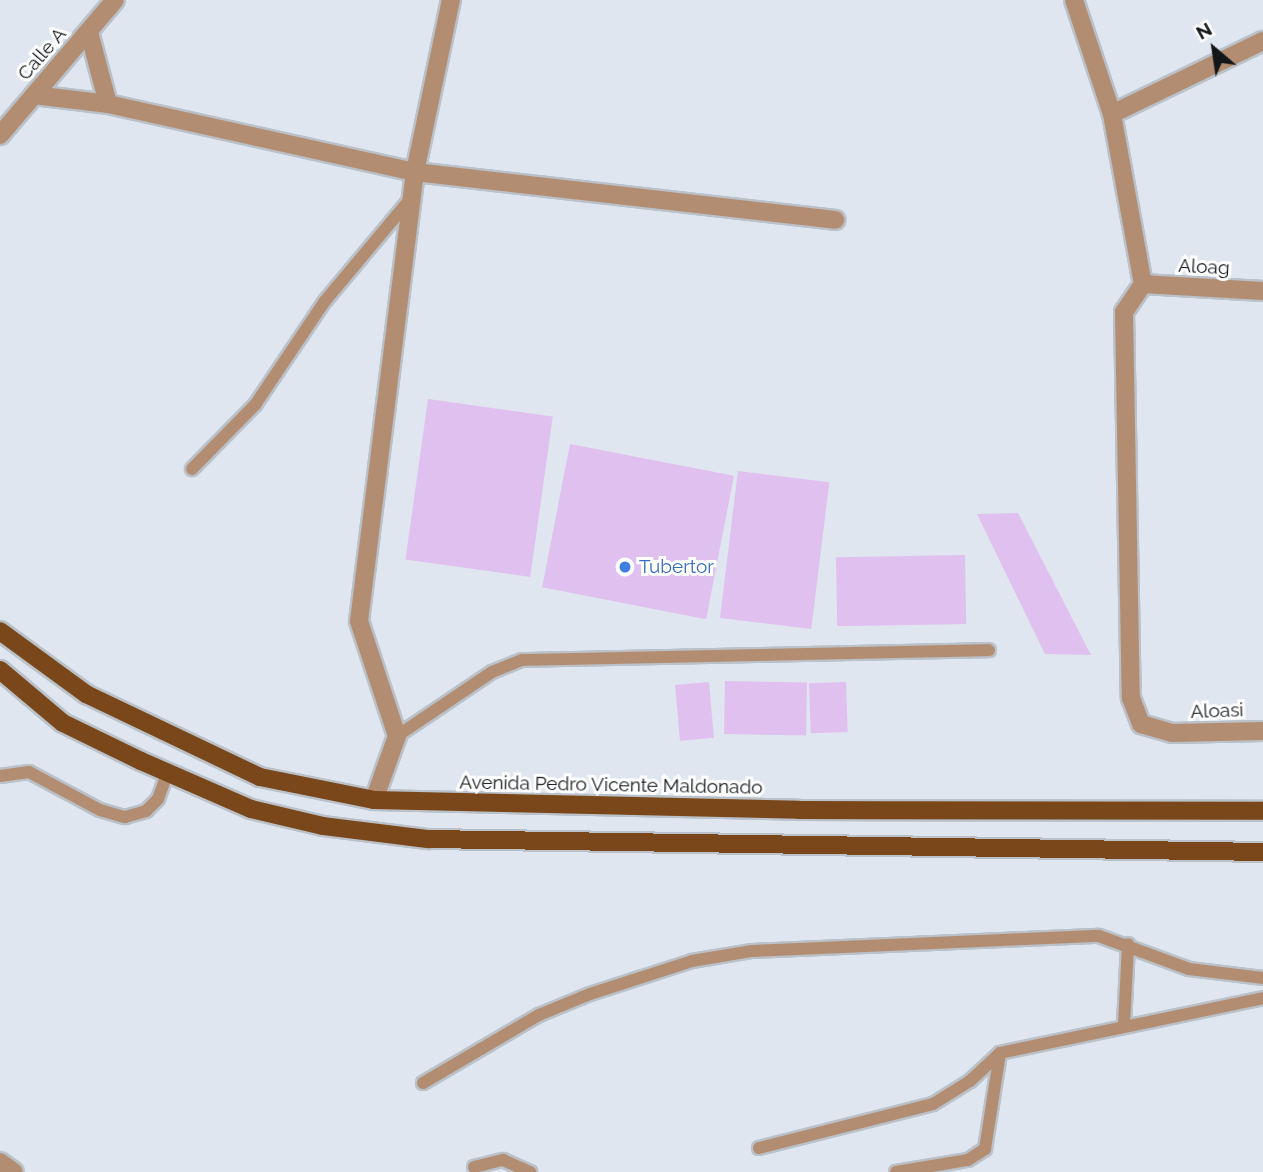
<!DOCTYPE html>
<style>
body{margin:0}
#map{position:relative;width:1263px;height:1172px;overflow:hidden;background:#dfe6ef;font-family:Raleway,sans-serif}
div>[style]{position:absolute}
.building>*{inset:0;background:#e0c0ee;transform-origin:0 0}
.roads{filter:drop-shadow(2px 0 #bac1c8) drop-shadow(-2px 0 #bac1c8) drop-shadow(0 2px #bac1c8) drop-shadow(0 -2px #bac1c8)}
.lane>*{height:12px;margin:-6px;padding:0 6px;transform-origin:6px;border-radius:6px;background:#b28d72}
.street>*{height:18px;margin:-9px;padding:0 9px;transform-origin:9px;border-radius:9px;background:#b28d72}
.primary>*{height:18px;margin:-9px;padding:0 9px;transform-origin:9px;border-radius:9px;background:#79471a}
.dots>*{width:19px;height:19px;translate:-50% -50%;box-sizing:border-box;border:4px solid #fff;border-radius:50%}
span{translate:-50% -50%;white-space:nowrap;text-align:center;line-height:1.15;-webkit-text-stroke:6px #fff;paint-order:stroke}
.street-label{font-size:19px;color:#141719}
.shop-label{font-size:19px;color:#366cbe}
.left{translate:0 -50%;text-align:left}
.north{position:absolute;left:1179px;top:14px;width:70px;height:70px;-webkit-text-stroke:5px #fff;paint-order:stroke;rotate:331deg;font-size:19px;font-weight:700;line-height:28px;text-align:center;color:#141719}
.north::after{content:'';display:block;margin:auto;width:24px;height:32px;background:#141719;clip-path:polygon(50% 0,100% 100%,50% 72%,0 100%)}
</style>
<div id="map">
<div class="building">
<div style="left:428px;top:399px;width:126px;height:162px;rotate:8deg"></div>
<div style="left:570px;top:444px;width:167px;height:146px;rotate:11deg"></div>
<div style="left:738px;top:471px;width:92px;height:148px;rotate:7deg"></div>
<div style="clip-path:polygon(1018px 513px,1091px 655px,1045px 654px,977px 514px)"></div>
<div style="left:965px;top:555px;width:69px;height:129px;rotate:89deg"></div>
<div style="left:725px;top:681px;width:82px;height:53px;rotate:1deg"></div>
<div style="left:709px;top:682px;width:56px;height:34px;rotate:85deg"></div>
<div style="left:846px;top:682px;width:50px;height:37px;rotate:88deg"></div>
</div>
<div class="roads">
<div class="lane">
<div style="left:192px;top:469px;width:90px;rotate:-45.5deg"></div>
<div style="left:255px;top:405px;width:125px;rotate:-56.1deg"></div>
<div style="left:325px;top:301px;width:136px;rotate:-50.1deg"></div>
<div style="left:397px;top:736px;width:115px;rotate:-34deg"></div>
<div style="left:492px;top:672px;width:32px;rotate:-22deg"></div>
<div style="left:522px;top:660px;width:467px;rotate:-1.2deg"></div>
<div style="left:0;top:776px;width:29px;rotate:-8deg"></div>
<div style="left:29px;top:772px;width:81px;rotate:28.2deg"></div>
<div style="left:100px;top:810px;width:26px;rotate:16deg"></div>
<div style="left:125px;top:817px;width:22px;rotate:-16deg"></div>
<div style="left:146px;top:811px;width:17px;rotate:-45deg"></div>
<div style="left:158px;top:799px;width:29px;rotate:-70deg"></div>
<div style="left:1124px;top:1024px;width:80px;rotate:-87.1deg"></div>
<div style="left:423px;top:1083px;width:134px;rotate:-30.4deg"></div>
<div style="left:539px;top:1015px;width:55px;rotate:-22.4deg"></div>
<div style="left:590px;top:994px;width:107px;rotate:-17.9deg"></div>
<div style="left:692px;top:961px;width:61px;rotate:-9.5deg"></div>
<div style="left:752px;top:951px;width:347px;rotate:-2.5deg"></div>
<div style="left:1099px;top:936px;width:96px;rotate:20.1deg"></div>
<div style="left:1189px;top:969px;width:75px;rotate:6.9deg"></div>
<div style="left:759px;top:1148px;width:179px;rotate:-14.2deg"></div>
<div style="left:933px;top:1104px;width:44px;rotate:-31.9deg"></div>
<div style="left:970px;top:1081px;width:41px;rotate:-43deg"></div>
<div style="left:1000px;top:1053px;width:269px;rotate:-11.8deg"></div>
<div style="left:474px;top:1167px;width:30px;rotate:-14deg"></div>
<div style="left:503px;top:1160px;width:30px;rotate:24deg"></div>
<div style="left:896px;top:1172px;width:73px;rotate:-9.5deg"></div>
<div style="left:968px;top:1160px;width:20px;rotate:-33deg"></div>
<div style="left:985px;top:1149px;width:97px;rotate:-81.1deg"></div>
</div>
<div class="street">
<div style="left:1074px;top:0;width:120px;rotate:71.6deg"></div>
<div style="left:1112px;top:114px;width:173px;rotate:79.7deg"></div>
<div style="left:89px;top:32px;width:74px;rotate:75.2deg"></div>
<div style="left:108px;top:104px;width:314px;rotate:12.5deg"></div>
<div style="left:415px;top:172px;width:423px;rotate:6.5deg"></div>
<div style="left:34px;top:95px;width:75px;rotate:6.9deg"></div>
<div style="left:1112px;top:114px;width:168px;rotate:-25.8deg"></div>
<div style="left:0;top:135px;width:177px;rotate:-49.6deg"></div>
<div style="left:1143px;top:284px;width:34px;rotate:124deg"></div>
<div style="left:1124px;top:312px;width:386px;rotate:89deg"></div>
<div style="left:1131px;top:698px;width:28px;rotate:69deg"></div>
<div style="left:1141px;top:724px;width:32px;rotate:16deg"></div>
<div style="left:1172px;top:733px;width:91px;rotate:-1.3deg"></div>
<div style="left:1143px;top:284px;width:120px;rotate:3.3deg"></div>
<div style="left:374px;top:800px;width:68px;rotate:-70.2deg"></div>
<div style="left:397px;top:736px;width:121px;rotate:-108.3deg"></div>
<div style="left:359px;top:621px;width:452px;rotate:-82.9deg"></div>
<div style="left:415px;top:172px;width:176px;rotate:-78.2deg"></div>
<div style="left:0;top:1162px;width:17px;rotate:36deg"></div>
</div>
<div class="primary">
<div style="left:0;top:631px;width:107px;rotate:36.2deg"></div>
<div style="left:86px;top:694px;width:193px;rotate:25.5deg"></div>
<div style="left:260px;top:777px;width:116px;rotate:11.4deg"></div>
<div style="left:374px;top:800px;width:425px;rotate:1.3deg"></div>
<div style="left:799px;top:810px;width:464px;rotate:0.1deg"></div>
<div style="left:0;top:670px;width:82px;rotate:40.1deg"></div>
<div style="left:63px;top:723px;width:87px;rotate:26deg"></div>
<div style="left:141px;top:761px;width:120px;rotate:23.6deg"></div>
<div style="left:251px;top:809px;width:74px;rotate:13.3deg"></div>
<div style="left:323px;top:826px;width:106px;rotate:7.1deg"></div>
<div style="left:428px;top:839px;width:835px;rotate:0.89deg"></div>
</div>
</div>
<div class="dots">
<div style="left:625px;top:567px;background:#3f7fe0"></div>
</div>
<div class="street-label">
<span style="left:42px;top:54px;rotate:-49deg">Calle A</span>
<span style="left:1204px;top:267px;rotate:3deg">Aloag</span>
<span style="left:1217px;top:711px;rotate:-2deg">Aloasi</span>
<span style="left:611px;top:785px;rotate:1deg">Avenida Pedro Vicente Maldonado</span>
</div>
<div class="shop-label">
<span class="left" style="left:639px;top:567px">Tubertor</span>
</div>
<div class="north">N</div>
</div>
